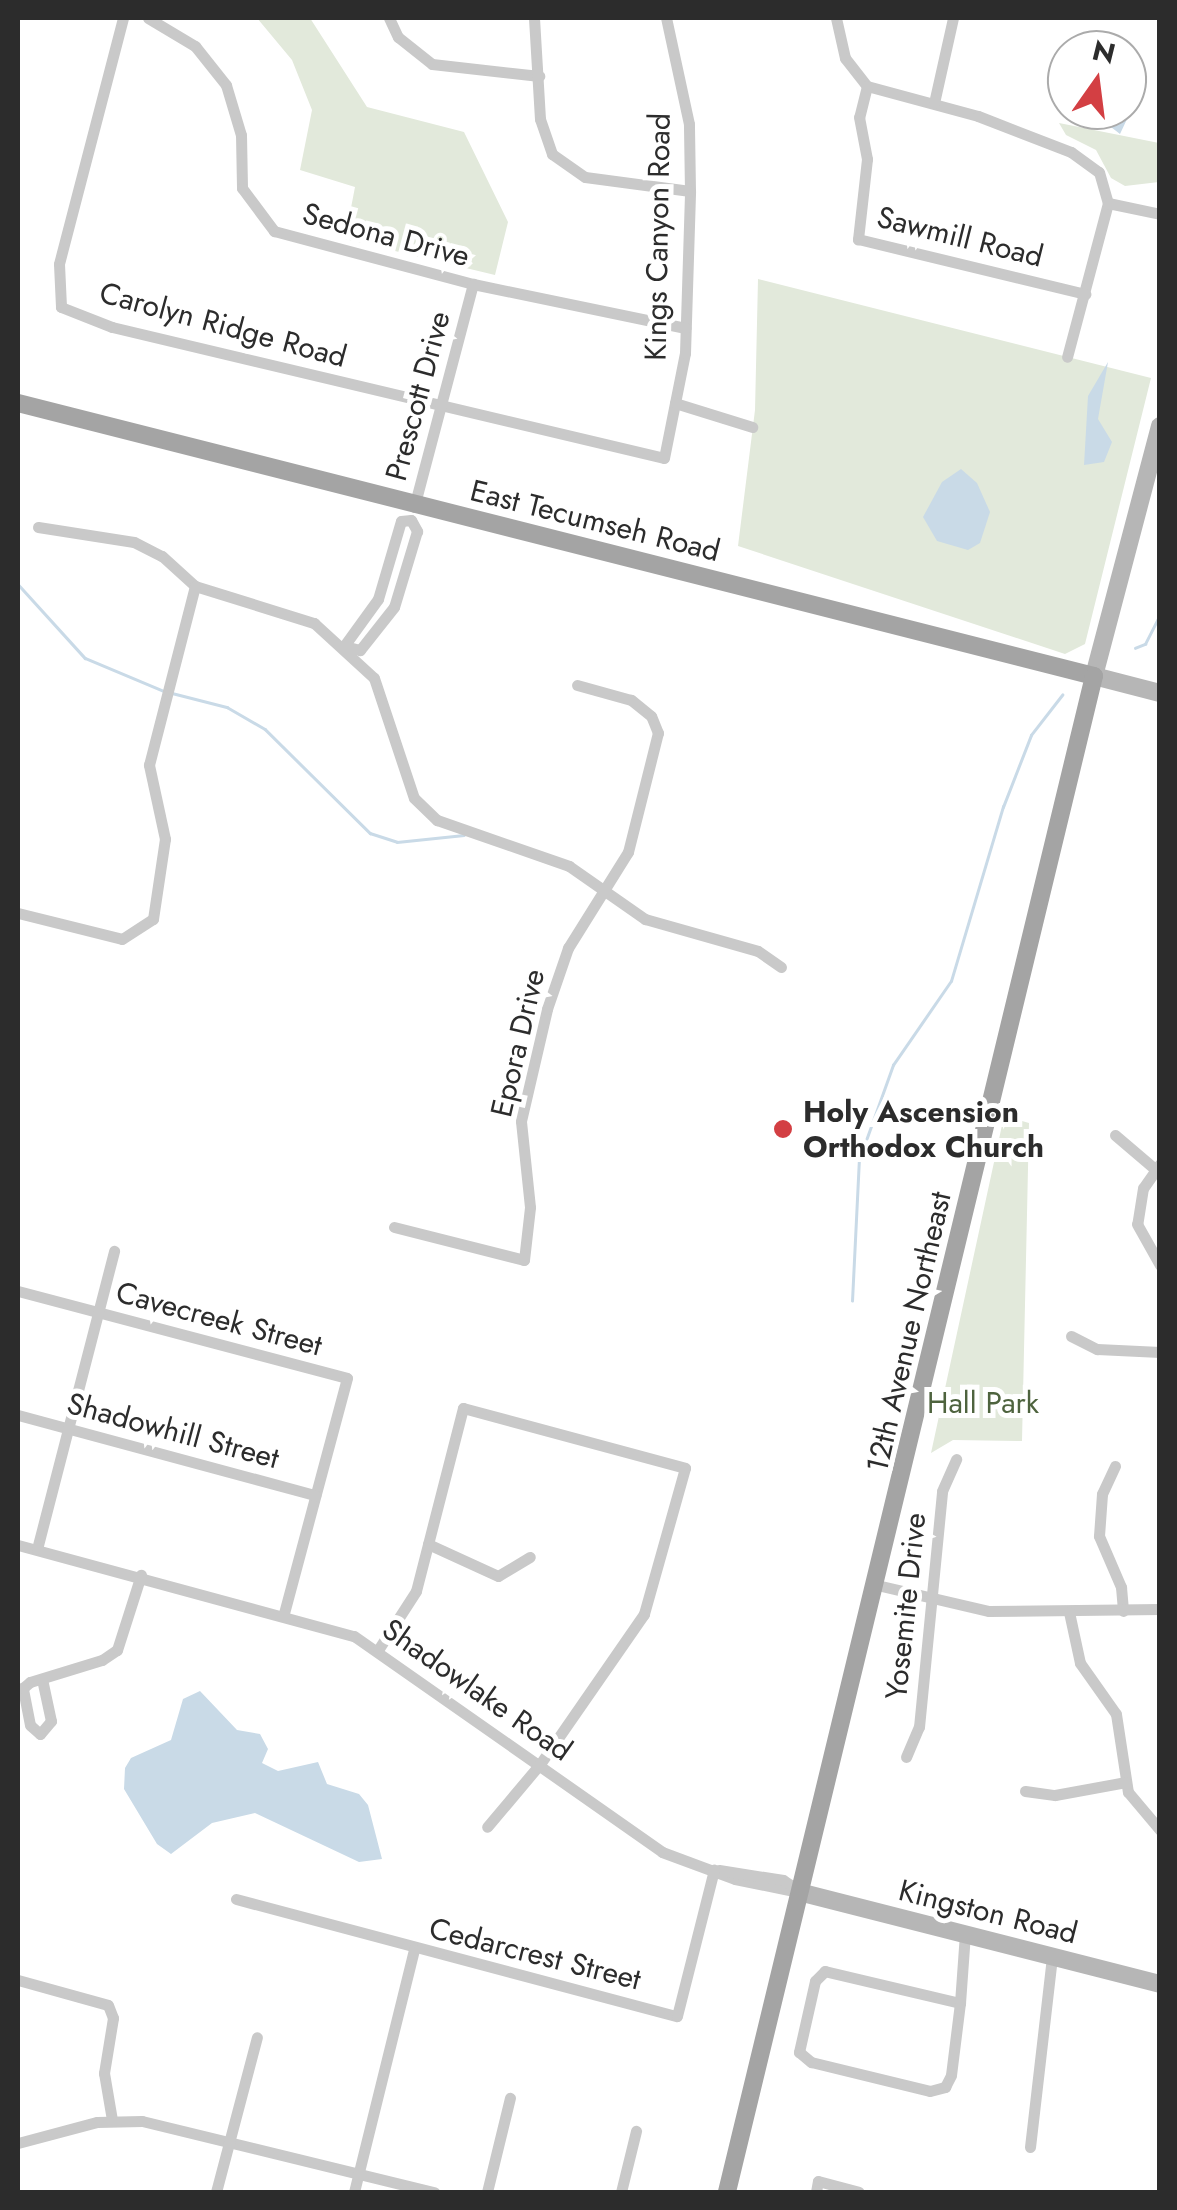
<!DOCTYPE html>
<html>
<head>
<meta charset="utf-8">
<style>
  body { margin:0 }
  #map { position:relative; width:1177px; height:2210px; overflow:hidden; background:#fff; font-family:Jost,sans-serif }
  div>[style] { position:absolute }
  .green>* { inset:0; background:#e2e9db }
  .water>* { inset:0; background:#c9dae7 }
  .stream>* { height:2.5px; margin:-1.25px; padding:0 1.25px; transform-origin:1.25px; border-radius:1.25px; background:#c9dae7 }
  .street>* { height:11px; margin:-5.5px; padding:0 5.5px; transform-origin:5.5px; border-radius:5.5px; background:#c9c9c9 }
  .secondary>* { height:18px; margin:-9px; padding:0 9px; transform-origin:9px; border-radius:9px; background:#b6b6b6 }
  .primary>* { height:18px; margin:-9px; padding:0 9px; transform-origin:9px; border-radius:9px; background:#a4a4a4 }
  .dots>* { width:28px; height:28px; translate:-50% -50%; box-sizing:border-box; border:5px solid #fff; border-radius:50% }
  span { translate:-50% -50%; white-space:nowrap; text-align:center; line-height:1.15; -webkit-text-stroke:10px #fff; paint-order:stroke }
  .street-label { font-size:30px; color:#2c2c2c }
  .poi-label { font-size:30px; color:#2c2c2c; font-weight:700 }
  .left { translate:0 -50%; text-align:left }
  .park-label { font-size:30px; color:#4e633e }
  .frame { position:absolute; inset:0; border:20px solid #2c2c2c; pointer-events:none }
  .north { position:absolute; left:1047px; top:30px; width:100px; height:100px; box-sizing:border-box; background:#fff; border:2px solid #ababab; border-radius:50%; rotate:14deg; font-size:28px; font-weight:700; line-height:40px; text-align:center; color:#2c2c2c }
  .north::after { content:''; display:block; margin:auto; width:35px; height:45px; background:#d33f43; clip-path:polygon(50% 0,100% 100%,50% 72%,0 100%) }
</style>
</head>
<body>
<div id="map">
  <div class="green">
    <div style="clip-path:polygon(257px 18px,310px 18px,367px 107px,464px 132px,508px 222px,495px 275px,345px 239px,355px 187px,300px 170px,312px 110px,292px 60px)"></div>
    <div style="clip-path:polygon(1059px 123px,1159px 143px,1159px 182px,1125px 186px,1111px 178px,1096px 150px,1066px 135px)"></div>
    <div style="clip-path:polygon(758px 279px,1151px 378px,1085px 644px,1065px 654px,738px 546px,755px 410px)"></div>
    <div style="clip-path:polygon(1004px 1116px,1029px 1123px,1022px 1441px,953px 1440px,931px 1453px)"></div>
  </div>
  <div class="water">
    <div style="clip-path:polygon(1127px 60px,1128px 117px,1120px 134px,1089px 110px,1127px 110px)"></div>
    <div style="clip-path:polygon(1108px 362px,1098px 419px,1112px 442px,1104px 462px,1084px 465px,1088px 396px)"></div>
    <div style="clip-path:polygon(961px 469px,977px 483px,990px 512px,980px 543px,968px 550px,937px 541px,923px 517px,942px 482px)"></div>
    <div style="clip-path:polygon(200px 1691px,237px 1730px,260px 1734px,268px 1749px,262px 1763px,278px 1771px,318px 1762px,327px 1784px,359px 1794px,368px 1805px,382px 1859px,359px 1862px,255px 1813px,212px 1823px,171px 1854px,157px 1844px,124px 1789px,125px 1768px,131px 1758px,171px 1740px,183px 1699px)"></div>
  </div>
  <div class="stream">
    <div style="left:18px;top:584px;width:100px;rotate:47.8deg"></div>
    <div style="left:85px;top:658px;width:86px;rotate:22.7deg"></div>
    <div style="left:1135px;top:648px;width:11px;rotate:-22deg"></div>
    <div style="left:1145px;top:644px;width:34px;rotate:-63deg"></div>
    <div style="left:172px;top:693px;width:57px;rotate:14.3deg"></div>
    <div style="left:227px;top:707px;width:44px;rotate:30.1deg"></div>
    <div style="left:265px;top:729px;width:148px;rotate:44.7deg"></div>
    <div style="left:370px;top:833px;width:28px;rotate:18deg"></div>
    <div style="left:397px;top:842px;width:67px;rotate:-6deg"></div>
    <div style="left:852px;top:1301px;width:141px;rotate:-87.2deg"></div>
    <div style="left:859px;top:1160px;width:101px;rotate:-70.3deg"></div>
    <div style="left:893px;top:1065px;width:102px;rotate:-55.4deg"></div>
    <div style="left:951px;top:981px;width:182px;rotate:-73.4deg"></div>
    <div style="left:1003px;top:807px;width:77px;rotate:-68.7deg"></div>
    <div style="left:1031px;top:735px;width:51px;rotate:-52.2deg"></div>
  </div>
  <div class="street">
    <div style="left:123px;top:18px;width:254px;rotate:104.6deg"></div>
    <div style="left:59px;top:264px;width:43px;rotate:87.3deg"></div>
    <div style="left:61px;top:307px;width:55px;rotate:21.4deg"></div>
    <div style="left:112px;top:327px;width:567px;rotate:13.35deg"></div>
    <div style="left:664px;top:458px;width:107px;rotate:-78.7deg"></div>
    <div style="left:685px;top:353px;width:162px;rotate:-88.2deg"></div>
    <div style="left:690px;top:191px;width:67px;rotate:-90.9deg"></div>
    <div style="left:689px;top:124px;width:108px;rotate:-102.2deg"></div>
    <div style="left:148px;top:18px;width:55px;rotate:30.8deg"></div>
    <div style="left:195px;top:46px;width:50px;rotate:51.5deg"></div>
    <div style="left:226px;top:85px;width:52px;rotate:73.3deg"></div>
    <div style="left:241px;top:135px;width:53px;rotate:88.9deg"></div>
    <div style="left:242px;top:188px;width:54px;rotate:53.3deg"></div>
    <div style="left:274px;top:231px;width:206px;rotate:14.9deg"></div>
    <div style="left:473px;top:284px;width:217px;rotate:11.7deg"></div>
    <div style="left:389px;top:18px;width:21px;rotate:65deg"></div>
    <div style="left:398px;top:37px;width:43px;rotate:38.5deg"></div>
    <div style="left:432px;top:64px;width:108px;rotate:6.4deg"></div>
    <div style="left:534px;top:18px;width:101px;rotate:86.6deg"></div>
    <div style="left:540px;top:119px;width:37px;rotate:71deg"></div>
    <div style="left:552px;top:154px;width:40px;rotate:34.9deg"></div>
    <div style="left:585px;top:177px;width:106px;rotate:7.6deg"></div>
    <div style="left:836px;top:18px;width:41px;rotate:77.3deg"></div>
    <div style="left:845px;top:58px;width:36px;rotate:52deg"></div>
    <div style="left:867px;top:86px;width:115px;rotate:15.1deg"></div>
    <div style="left:978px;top:116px;width:100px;rotate:21.2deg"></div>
    <div style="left:1071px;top:152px;width:34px;rotate:36deg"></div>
    <div style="left:1099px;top:172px;width:32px;rotate:74deg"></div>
    <div style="left:1108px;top:203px;width:159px;rotate:104.9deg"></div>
    <div style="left:867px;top:86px;width:32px;rotate:104deg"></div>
    <div style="left:859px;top:117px;width:43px;rotate:79.2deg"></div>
    <div style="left:867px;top:159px;width:81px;rotate:96.4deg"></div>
    <div style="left:858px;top:239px;width:234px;rotate:13.6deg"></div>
    <div style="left:934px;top:103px;width:87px;rotate:-77.4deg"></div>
    <div style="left:1108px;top:203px;width:53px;rotate:11.9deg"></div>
    <div style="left:675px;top:403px;width:81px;rotate:17.3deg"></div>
    <div style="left:414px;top:507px;width:231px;rotate:-75.2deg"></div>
    <div style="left:411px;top:520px;width:13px;rotate:61deg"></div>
    <div style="left:417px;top:531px;width:79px;rotate:106.8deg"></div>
    <div style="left:394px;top:607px;width:55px;rotate:128.3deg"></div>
    <div style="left:360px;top:650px;width:16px;rotate:-166deg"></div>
    <div style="left:344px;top:646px;width:58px;rotate:-54.1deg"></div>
    <div style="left:378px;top:599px;width:81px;rotate:-73.6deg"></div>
    <div style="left:401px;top:521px;width:10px;rotate:-6deg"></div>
    <div style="left:38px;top:527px;width:97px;rotate:8.9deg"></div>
    <div style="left:134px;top:542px;width:31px;rotate:27deg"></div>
    <div style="left:162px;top:556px;width:45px;rotate:42.3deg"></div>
    <div style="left:195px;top:586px;width:125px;rotate:17.3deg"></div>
    <div style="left:314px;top:623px;width:81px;rotate:42.5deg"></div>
    <div style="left:374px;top:678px;width:126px;rotate:71.6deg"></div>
    <div style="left:414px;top:798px;width:32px;rotate:44deg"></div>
    <div style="left:437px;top:820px;width:140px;rotate:19.2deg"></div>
    <div style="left:569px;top:866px;width:93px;rotate:34.9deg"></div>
    <div style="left:645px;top:919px;width:117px;rotate:15.8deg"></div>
    <div style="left:758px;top:951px;width:28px;rotate:35deg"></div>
    <div style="left:18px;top:913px;width:107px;rotate:14deg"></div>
    <div style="left:122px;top:939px;width:37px;rotate:-33deg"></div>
    <div style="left:153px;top:919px;width:81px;rotate:-81.5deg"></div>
    <div style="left:165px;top:839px;width:76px;rotate:-102.2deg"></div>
    <div style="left:149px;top:765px;width:185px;rotate:-75.6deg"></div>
    <div style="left:1115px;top:1135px;width:52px;rotate:40.4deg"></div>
    <div style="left:1160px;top:1164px;width:29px;rotate:125deg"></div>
    <div style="left:1143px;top:1188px;width:36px;rotate:99deg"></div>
    <div style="left:1137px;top:1224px;width:47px;rotate:60.7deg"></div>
    <div style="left:394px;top:1227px;width:134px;rotate:14.2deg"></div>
    <div style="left:524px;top:1260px;width:53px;rotate:-83.5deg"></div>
    <div style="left:530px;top:1207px;width:86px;rotate:-96deg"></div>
    <div style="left:521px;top:1121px;width:115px;rotate:-76.9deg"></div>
    <div style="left:547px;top:1009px;width:65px;rotate:-71deg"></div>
    <div style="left:568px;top:948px;width:113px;rotate:-58deg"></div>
    <div style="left:628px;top:852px;width:123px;rotate:-75.9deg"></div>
    <div style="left:658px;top:733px;width:18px;rotate:-112deg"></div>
    <div style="left:651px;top:716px;width:26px;rotate:-141deg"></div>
    <div style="left:631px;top:700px;width:56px;rotate:-164.5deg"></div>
    <div style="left:18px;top:1291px;width:340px;rotate:14.8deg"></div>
    <div style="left:347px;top:1378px;width:243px;rotate:105deg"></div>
    <div style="left:1071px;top:1336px;width:29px;rotate:27deg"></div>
    <div style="left:1097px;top:1349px;width:63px;rotate:2.7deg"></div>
    <div style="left:18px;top:1415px;width:308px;rotate:15.1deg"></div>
    <div style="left:1115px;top:1466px;width:31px;rotate:115deg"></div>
    <div style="left:1102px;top:1494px;width:42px;rotate:94.1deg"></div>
    <div style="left:1099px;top:1536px;width:56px;rotate:66.7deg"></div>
    <div style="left:1121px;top:1587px;width:24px;rotate:85deg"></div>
    <div style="left:428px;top:1544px;width:77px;rotate:24.6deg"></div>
    <div style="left:498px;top:1576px;width:37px;rotate:-31deg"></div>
    <div style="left:18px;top:1545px;width:348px;rotate:15.2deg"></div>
    <div style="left:354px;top:1636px;width:376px;rotate:35deg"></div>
    <div style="left:662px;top:1852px;width:78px;rotate:20.3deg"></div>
    <div style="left:735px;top:1879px;width:69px;rotate:11.6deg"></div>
    <div style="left:37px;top:1549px;width:308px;rotate:-75.5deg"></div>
    <div style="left:877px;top:1585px;width:115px;rotate:13.1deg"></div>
    <div style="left:989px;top:1611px;width:171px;rotate:-0.7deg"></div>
    <div style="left:1069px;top:1612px;width:52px;rotate:77.8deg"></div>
    <div style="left:1080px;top:1663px;width:62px;rotate:54.8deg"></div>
    <div style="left:1116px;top:1714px;width:79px;rotate:81.3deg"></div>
    <div style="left:1128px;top:1792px;width:50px;rotate:49.9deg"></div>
    <div style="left:378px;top:1650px;width:70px;rotate:-57.2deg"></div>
    <div style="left:416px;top:1591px;width:189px;rotate:-75.6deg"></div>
    <div style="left:463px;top:1408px;width:230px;rotate:15.1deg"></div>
    <div style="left:685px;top:1468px;width:152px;rotate:105.7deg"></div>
    <div style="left:644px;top:1614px;width:183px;rotate:124.7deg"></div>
    <div style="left:540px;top:1764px;width:82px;rotate:130.1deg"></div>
    <div style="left:42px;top:1679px;width:43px;rotate:77.9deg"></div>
    <div style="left:51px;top:1721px;width:17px;rotate:130deg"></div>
    <div style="left:40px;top:1734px;width:13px;rotate:-138deg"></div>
    <div style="left:30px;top:1725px;width:38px;rotate:-101deg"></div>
    <div style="left:23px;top:1688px;width:9px;rotate:-41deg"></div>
    <div style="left:30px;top:1682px;width:75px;rotate:-17deg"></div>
    <div style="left:102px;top:1660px;width:18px;rotate:-34deg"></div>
    <div style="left:117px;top:1650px;width:79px;rotate:-72.3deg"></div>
    <div style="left:906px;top:1757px;width:33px;rotate:-67deg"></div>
    <div style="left:919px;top:1727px;width:237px;rotate:-84.4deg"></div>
    <div style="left:942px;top:1491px;width:35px;rotate:-66deg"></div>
    <div style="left:1025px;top:1791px;width:30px;rotate:8deg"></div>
    <div style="left:1055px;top:1795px;width:72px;rotate:-10.4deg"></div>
    <div style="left:719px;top:1870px;width:65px;rotate:8.9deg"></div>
    <div style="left:783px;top:1880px;width:20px;rotate:33deg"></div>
    <div style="left:236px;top:1899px;width:456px;rotate:14.9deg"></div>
    <div style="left:677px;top:2016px;width:151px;rotate:-75.8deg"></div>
    <div style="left:18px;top:1980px;width:93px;rotate:15.5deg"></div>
    <div style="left:108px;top:2005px;width:14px;rotate:69deg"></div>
    <div style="left:113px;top:2018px;width:56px;rotate:99.3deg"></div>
    <div style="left:104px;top:2073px;width:48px;rotate:80.3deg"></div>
    <div style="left:960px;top:2003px;width:139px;rotate:-166.7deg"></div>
    <div style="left:825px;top:1971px;width:14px;rotate:135deg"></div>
    <div style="left:815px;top:1981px;width:73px;rotate:102.7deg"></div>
    <div style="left:799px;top:2052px;width:16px;rotate:40deg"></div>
    <div style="left:811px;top:2062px;width:122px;rotate:13.7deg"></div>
    <div style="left:930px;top:2091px;width:16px;rotate:-15deg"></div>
    <div style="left:945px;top:2087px;width:13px;rotate:-63deg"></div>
    <div style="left:951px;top:2075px;width:73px;rotate:-82.9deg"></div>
    <div style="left:960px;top:2003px;width:69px;rotate:-85.9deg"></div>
    <div style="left:18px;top:2143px;width:82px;rotate:-14.9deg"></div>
    <div style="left:97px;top:2122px;width:45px;rotate:-1.3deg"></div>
    <div style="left:142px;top:2121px;width:301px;rotate:13.7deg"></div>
    <div style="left:1030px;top:2147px;width:192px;rotate:-83.4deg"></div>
    <div style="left:216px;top:2192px;width:160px;rotate:-75.2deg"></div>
    <div style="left:354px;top:2192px;width:250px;rotate:-76.1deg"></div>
    <div style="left:487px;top:2192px;width:97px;rotate:-76.3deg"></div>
    <div style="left:621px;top:2192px;width:63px;rotate:-76.2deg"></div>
    <div style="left:816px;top:2192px;width:11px;rotate:-80deg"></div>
    <div style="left:818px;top:2181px;width:42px;rotate:15deg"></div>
  </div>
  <div class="secondary">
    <div style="left:1160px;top:426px;width:259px;rotate:104.8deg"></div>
    <div style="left:1094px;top:676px;width:68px;rotate:14.4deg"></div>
    <div style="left:803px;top:1893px;width:368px;rotate:14.3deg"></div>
  </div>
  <div class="primary">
    <div style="left:18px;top:403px;width:1110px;rotate:14.24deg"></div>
    <div style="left:1094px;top:676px;width:1560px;rotate:103.61deg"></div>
  </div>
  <div class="dots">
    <div style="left:783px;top:1129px;background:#d33f43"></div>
  </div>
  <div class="street-label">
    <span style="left:386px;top:235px;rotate:15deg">Sedona Drive</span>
    <span style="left:658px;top:237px;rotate:-89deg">Kings Canyon Road</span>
    <span style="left:960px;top:237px;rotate:14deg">Sawmill Road</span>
    <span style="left:223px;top:325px;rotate:15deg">Carolyn Ridge Road</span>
    <span style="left:418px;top:396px;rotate:-75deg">Prescott Drive</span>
    <span style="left:595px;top:521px;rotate:14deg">East Tecumseh Road</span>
    <span style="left:518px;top:1043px;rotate:-77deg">Epora Drive</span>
    <span style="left:219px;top:1319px;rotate:15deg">Cavecreek Street</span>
    <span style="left:909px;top:1332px;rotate:-77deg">12th Avenue Northeast</span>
    <span style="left:173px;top:1431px;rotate:15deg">Shadowhill Street</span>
    <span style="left:906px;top:1606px;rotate:-84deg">Yosemite Drive</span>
    <span style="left:477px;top:1690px;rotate:35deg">Shadowlake Road</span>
    <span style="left:988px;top:1912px;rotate:14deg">Kingston Road</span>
    <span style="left:535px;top:1954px;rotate:14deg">Cedarcrest Street</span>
  </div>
  <div class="poi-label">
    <span class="left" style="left:803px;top:1129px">Holy Ascension<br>Orthodox Church</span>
  </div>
  <div class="park-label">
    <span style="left:983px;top:1403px">Hall Park</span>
  </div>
  <div class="frame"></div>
  <div class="north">N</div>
</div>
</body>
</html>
